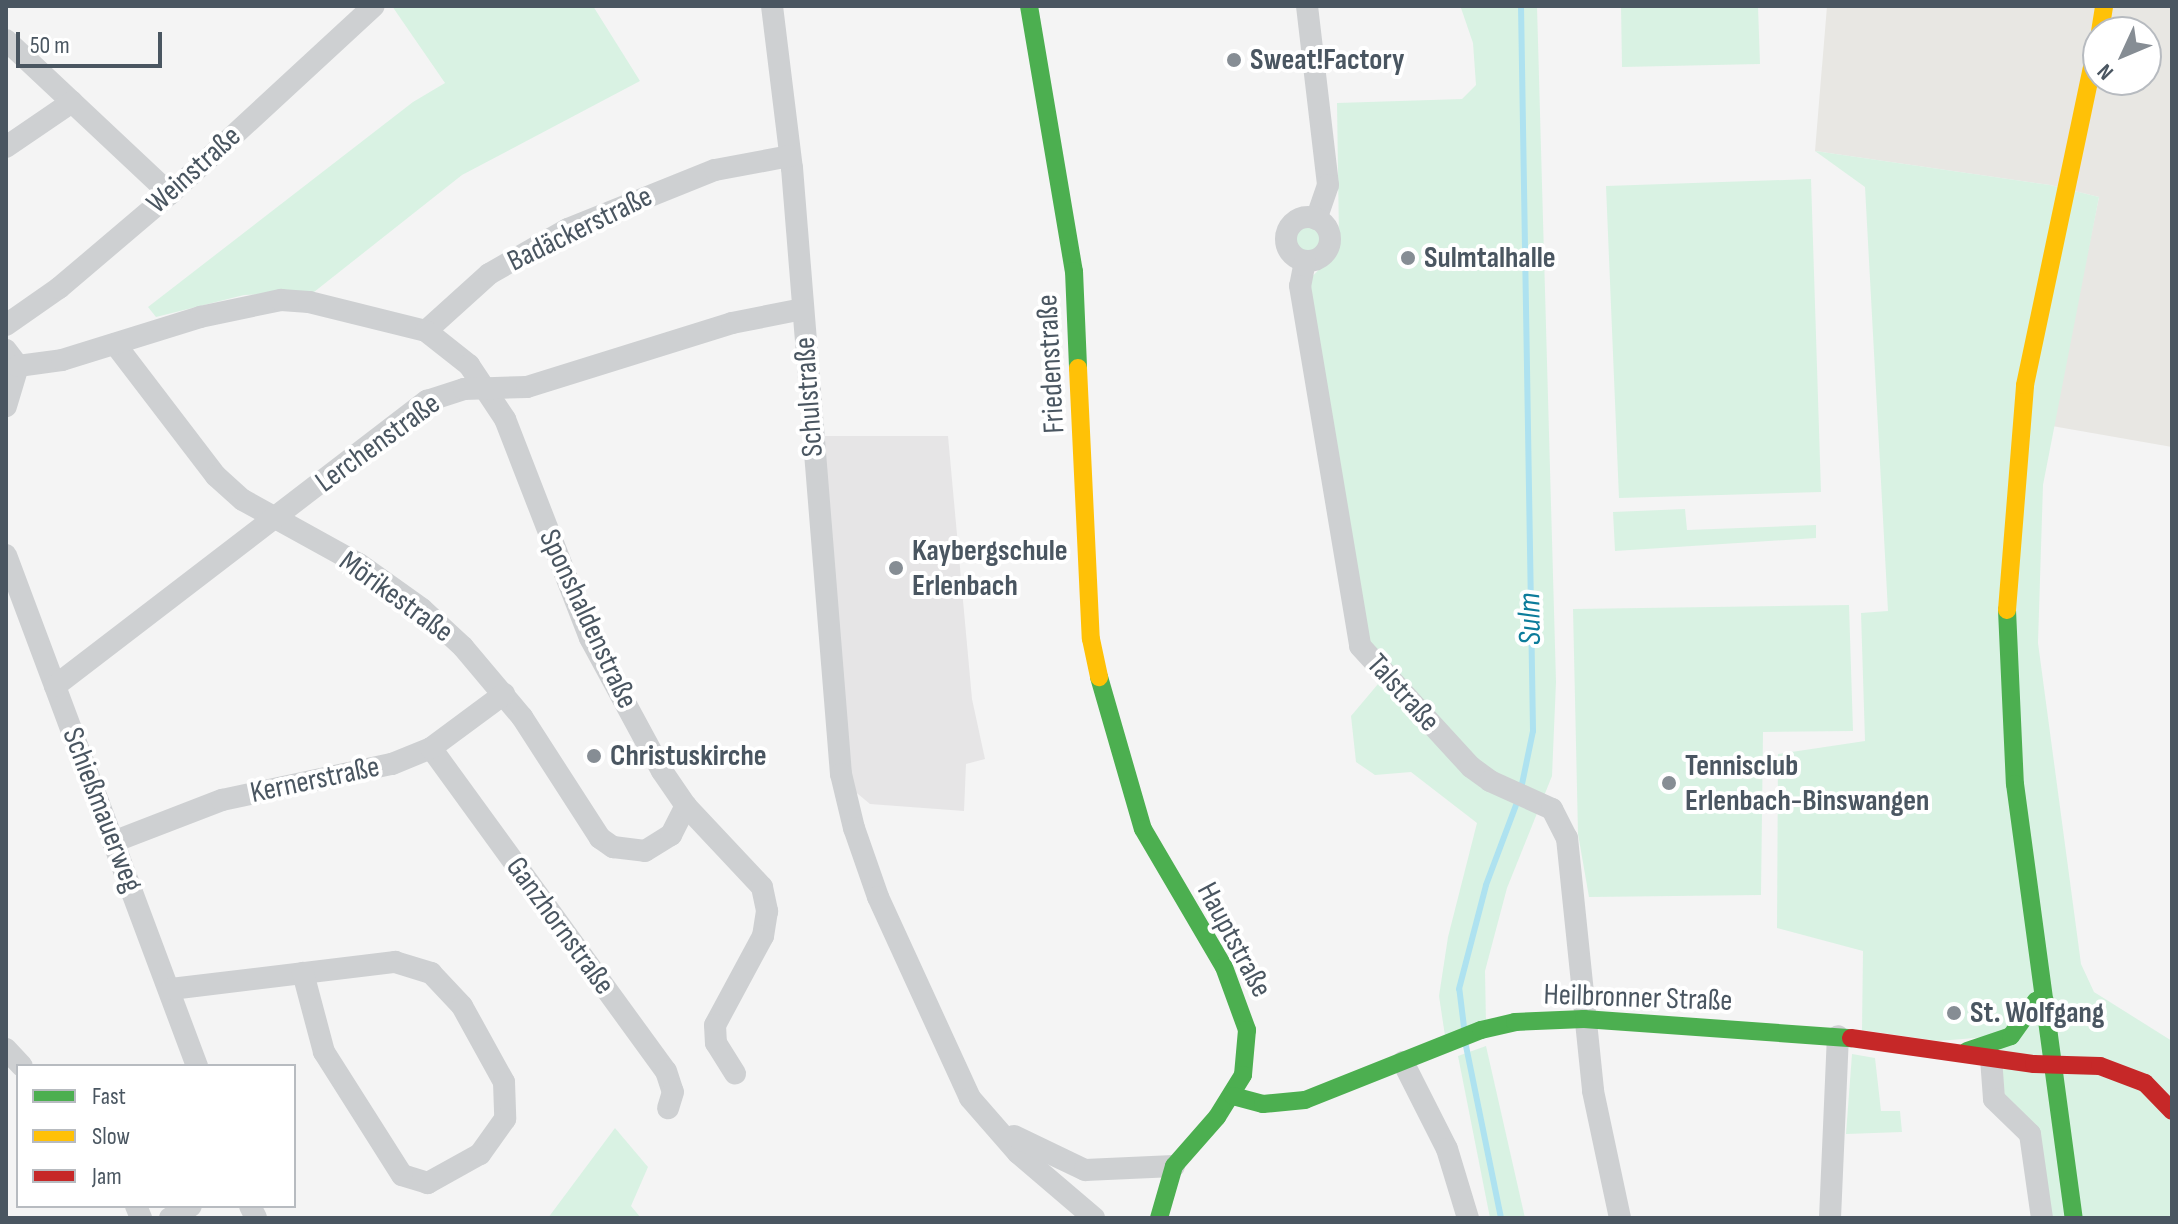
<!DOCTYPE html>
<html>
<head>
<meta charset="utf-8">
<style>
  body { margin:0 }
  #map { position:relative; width:2178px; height:1224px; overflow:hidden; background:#f4f4f4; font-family:"Sofia Sans Condensed",sans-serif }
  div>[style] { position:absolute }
  .commercial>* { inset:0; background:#e8e7e3 }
  .education>* { inset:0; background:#e6e5e6 }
  .green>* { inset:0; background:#d9f2e3 }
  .round { border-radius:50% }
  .stream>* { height:6px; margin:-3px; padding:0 3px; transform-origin:3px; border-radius:3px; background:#aee2f0 }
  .street>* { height:22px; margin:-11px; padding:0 11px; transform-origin:11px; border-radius:11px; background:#ced0d2 }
  .street>.ring { margin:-11px; padding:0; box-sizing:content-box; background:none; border:22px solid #ced0d2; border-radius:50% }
  .fast>* { height:18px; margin:-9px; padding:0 9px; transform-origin:9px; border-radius:9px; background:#4caf50 }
  .slow>* { height:18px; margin:-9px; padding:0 9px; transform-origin:9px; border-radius:9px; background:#ffc107 }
  .jam>* { height:18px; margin:-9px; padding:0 9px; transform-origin:9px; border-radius:9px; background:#c62828 }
  .dots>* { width:22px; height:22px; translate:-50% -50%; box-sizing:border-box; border:4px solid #fff; border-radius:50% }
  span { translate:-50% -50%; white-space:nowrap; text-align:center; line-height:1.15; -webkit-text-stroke:8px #fff; paint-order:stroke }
  .poi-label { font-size:30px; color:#4a5661; font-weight:700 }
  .left { translate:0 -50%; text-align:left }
  .street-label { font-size:30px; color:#4a5661 }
  .water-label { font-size:32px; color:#0c7c9b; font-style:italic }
  .frame { position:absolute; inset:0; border:8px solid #4a5661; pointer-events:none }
  .legend { position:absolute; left:16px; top:1064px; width:280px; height:144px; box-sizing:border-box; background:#fff; border:2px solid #b7bbc0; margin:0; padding:10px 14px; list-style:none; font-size:24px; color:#4a5661 }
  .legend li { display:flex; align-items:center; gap:16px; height:40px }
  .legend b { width:40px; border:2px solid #b7bbc0 }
  .north { position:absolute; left:2082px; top:16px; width:80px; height:80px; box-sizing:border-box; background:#fff; border:2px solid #b7bbc0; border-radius:50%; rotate:226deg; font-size:22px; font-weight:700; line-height:32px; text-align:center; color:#4a5661 }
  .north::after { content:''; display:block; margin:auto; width:28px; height:36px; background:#868d94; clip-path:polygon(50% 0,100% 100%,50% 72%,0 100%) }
  .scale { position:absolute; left:16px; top:32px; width:146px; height:36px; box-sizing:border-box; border:4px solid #4a5661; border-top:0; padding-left:10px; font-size:24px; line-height:28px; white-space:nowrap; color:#4a5661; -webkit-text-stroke:6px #fff; paint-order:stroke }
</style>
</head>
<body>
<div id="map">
  <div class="commercial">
    <div style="clip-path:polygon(evenodd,1827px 6px,2172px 6px,2172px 447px,2052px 426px,2099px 197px,2050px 185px,1815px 151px,1827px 6px,2098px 32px,2146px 32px,2146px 80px,2098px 80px,2098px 32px)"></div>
  </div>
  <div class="education">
    <div style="clip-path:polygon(822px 436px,948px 436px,972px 699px,985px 759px,966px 764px,964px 811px,870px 804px,852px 789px)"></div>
  </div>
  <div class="green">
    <div style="clip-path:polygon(392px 6px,593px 6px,640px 81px,462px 175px,314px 292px,244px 295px,156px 317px,148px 307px,413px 102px,445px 83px)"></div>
    <div style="clip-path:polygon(1537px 6px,1556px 682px,1552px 776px,1507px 888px,1485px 971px,1486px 1023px,1445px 1036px,1439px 996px,1448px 937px,1477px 823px,1411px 772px,1375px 775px,1356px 762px,1351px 716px,1389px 671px,1367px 646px,1303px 286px,1333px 255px,1339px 239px,1337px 103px,1462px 99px,1476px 85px,1473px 43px,1461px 8px)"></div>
    <div style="clip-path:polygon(1621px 6px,1758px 6px,1760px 64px,1622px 67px)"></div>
    <div style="clip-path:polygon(1815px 151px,2050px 185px,2099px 197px,2043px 485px,2038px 643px,2081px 964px,2094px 992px,2172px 1041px,2172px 1218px,2050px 1218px,2005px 1101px,1999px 1036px,1938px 1041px,1862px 1030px,1863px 951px,1777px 928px,1778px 754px,1865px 741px,1861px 613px,1888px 611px,1865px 187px)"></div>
    <div style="clip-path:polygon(1811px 179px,1821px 492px,1619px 498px,1606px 186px)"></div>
    <div class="round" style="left:1289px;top:220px;width:38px;height:38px"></div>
    <div style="clip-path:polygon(1685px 509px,1687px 530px,1816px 525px,1816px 538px,1615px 551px,1613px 512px)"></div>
    <div style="clip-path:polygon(1849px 605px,1853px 731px,1763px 732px,1761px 895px,1589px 897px,1578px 834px,1573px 609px)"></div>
    <div style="clip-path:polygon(1486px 1046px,1525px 1218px,1490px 1218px,1458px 1056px)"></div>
    <div style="clip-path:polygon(1852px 1054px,1875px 1058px,1881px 1111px,1900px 1111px,1902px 1132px,1846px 1134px)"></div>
    <div style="clip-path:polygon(615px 1128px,648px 1167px,631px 1206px,641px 1218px,548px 1218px)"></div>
  </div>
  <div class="stream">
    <div style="left:1521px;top:6px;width:725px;rotate:89.05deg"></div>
    <div style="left:1533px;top:731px;width:59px;rotate:101.7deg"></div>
    <div style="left:1464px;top:1027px;width:38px;rotate:-97deg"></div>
    <div style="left:1459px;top:989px;width:107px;rotate:-75.4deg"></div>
    <div style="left:1486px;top:885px;width:91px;rotate:-69.4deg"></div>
    <div style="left:1466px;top:1046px;width:176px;rotate:78.5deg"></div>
  </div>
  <div class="street">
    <div style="left:772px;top:6px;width:163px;rotate:83deg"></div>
    <div style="left:792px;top:168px;width:608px;rotate:85.38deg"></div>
    <div style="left:841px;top:774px;width:56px;rotate:76.5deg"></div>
    <div style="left:854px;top:828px;width:73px;rotate:70.8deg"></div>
    <div style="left:878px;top:897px;width:221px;rotate:65.4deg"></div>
    <div style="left:970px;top:1098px;width:73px;rotate:48.9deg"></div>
    <div style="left:1018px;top:1153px;width:100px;rotate:40.5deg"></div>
    <div style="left:1307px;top:6px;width:180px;rotate:83.3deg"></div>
    <div style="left:1328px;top:185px;width:36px;rotate:109deg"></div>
    <div style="left:6px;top:40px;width:225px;rotate:43.2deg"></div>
    <div style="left:6px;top:147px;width:80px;rotate:-34.3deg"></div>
    <div class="ring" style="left:1286px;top:217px;width:22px;height:22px"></div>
    <div style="left:1305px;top:261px;width:25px;rotate:101deg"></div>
    <div style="left:1300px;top:286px;width:365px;rotate:80.5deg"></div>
    <div style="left:1360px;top:646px;width:164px;rotate:47.5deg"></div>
    <div style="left:1471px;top:767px;width:24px;rotate:36deg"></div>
    <div style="left:1490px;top:781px;width:68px;rotate:24.3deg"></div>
    <div style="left:1552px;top:809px;width:33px;rotate:63deg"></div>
    <div style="left:1567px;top:838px;width:254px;rotate:84.1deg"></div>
    <div style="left:1593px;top:1091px;width:130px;rotate:78deg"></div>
    <div style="left:6px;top:325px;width:65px;rotate:-34.9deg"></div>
    <div style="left:59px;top:288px;width:145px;rotate:-40.3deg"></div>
    <div style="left:170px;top:194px;width:277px;rotate:-42.7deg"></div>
    <div style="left:426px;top:331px;width:85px;rotate:-42.1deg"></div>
    <div style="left:489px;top:274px;width:91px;rotate:-29.7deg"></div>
    <div style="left:568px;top:229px;width:158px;rotate:-21.9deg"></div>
    <div style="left:715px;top:170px;width:76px;rotate:-10.6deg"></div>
    <div style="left:115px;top:344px;width:166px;rotate:52.6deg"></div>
    <div style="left:216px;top:476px;width:36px;rotate:42deg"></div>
    <div style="left:243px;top:500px;width:132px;rotate:28.9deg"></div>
    <div style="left:359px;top:564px;width:77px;rotate:35.5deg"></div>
    <div style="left:422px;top:609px;width:56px;rotate:42.8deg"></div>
    <div style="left:463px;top:647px;width:92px;rotate:49.9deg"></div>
    <div style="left:522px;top:717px;width:144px;rotate:57.2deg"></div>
    <div style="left:600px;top:838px;width:16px;rotate:35deg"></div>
    <div style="left:613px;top:847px;width:32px;rotate:7deg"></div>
    <div style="left:645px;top:851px;width:31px;rotate:-32deg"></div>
    <div style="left:671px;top:835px;width:33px;rotate:-63deg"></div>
    <div style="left:6px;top:350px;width:20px;rotate:53deg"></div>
    <div style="left:18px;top:366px;width:42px;rotate:106.7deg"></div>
    <div style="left:18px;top:366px;width:44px;rotate:-7.8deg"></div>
    <div style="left:62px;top:360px;width:145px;rotate:-17.3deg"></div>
    <div style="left:200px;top:317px;width:83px;rotate:-11.9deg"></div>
    <div style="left:281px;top:300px;width:28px;rotate:4deg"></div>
    <div style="left:309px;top:302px;width:121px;rotate:13.9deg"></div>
    <div style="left:426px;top:331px;width:55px;rotate:38.3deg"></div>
    <div style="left:469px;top:365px;width:65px;rotate:56.3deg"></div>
    <div style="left:505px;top:419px;width:235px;rotate:68.8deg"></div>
    <div style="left:590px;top:638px;width:151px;rotate:61.6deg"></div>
    <div style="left:662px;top:771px;width:42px;rotate:55.6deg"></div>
    <div style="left:686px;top:806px;width:111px;rotate:46.8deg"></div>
    <div style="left:762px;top:887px;width:25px;rotate:78deg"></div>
    <div style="left:767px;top:911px;width:25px;rotate:99deg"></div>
    <div style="left:763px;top:936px;width:101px;rotate:118.3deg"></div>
    <div style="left:715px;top:1025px;width:18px;rotate:87deg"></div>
    <div style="left:716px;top:1043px;width:36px;rotate:58deg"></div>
    <div style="left:6px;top:555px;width:546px;rotate:69.51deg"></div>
    <div style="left:55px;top:686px;width:469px;rotate:-37.5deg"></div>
    <div style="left:427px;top:401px;width:39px;rotate:-18deg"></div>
    <div style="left:464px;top:389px;width:63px;rotate:-1.8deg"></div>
    <div style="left:527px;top:387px;width:215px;rotate:-17.3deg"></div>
    <div style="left:732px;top:323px;width:72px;rotate:-11.2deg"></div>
    <div style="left:431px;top:748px;width:399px;rotate:54deg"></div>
    <div style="left:666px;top:1071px;width:22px;rotate:72deg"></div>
    <div style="left:673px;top:1092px;width:17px;rotate:107deg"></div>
    <div style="left:113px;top:842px;width:117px;rotate:-21.1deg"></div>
    <div style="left:222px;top:800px;width:174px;rotate:-12deg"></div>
    <div style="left:392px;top:764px;width:42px;rotate:-22.3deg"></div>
    <div style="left:431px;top:748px;width:91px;rotate:-36.5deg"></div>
    <div style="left:171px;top:989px;width:226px;rotate:-6.9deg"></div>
    <div style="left:395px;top:962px;width:38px;rotate:17deg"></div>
    <div style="left:431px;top:973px;width:45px;rotate:46.8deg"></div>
    <div style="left:462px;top:1006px;width:87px;rotate:61.1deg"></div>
    <div style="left:504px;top:1082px;width:37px;rotate:88deg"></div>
    <div style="left:505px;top:1119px;width:43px;rotate:125.5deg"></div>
    <div style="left:480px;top:1154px;width:60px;rotate:150.9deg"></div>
    <div style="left:428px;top:1183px;width:27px;rotate:-163deg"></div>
    <div style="left:402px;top:1175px;width:146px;rotate:-122.4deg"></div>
    <div style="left:324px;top:1052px;width:82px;rotate:-104.9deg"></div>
    <div style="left:6px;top:1049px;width:23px;rotate:47deg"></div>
    <div style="left:1991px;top:1058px;width:41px;rotate:85.8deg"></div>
    <div style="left:1994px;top:1099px;width:50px;rotate:44.2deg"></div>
    <div style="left:2030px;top:1134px;width:85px;rotate:81.9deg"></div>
    <div style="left:1403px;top:1062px;width:97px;rotate:63.2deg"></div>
    <div style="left:1447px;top:1149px;width:72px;rotate:73.1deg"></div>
    <div style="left:1014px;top:1136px;width:79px;rotate:25.6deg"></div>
    <div style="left:1085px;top:1170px;width:89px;rotate:-2.6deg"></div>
    <div style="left:136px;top:1206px;width:13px;rotate:67deg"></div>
    <div style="left:250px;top:1206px;width:13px;rotate:63deg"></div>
    <div style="left:170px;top:1218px;width:24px;rotate:-30deg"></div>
    <div style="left:1830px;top:1218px;width:182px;rotate:-87.5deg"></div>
  </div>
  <div class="fast">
    <div style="left:1029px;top:6px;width:269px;rotate:80.4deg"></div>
    <div style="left:1074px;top:271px;width:97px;rotate:87.6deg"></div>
    <div style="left:2007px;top:610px;width:174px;rotate:87.4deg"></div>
    <div style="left:2015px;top:784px;width:438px;rotate:82.3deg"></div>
    <div style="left:1099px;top:677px;width:158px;rotate:73.9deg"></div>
    <div style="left:1143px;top:829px;width:160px;rotate:59.6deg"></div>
    <div style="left:1224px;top:967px;width:67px;rotate:69.9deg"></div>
    <div style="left:1247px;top:1030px;width:45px;rotate:95.1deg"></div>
    <div style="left:1243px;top:1075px;width:49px;rotate:121.8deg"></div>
    <div style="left:1217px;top:1117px;width:65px;rotate:131.3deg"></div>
    <div style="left:1174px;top:1166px;width:54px;rotate:106.1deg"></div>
    <div style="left:1967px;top:1051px;width:46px;rotate:-18.8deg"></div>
    <div style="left:2011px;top:1036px;width:43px;rotate:-54.5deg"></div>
    <div style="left:2036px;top:1001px;width:9px"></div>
    <div style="left:1233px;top:1096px;width:31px;rotate:15deg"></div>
    <div style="left:1263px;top:1104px;width:42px;rotate:-5.4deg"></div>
    <div style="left:1305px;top:1100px;width:189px;rotate:-21.7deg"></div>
    <div style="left:1481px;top:1030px;width:35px;rotate:-13deg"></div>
    <div style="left:1515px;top:1022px;width:69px;rotate:-2.5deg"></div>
    <div style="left:1584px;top:1019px;width:268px;rotate:4.1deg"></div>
  </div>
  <div class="slow">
    <div style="left:2100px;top:32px;width:26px;rotate:-81deg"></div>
    <div style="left:1078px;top:368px;width:271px;rotate:87.3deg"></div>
    <div style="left:1091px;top:639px;width:39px;rotate:78deg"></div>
    <div style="left:2007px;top:610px;width:226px;rotate:-85.4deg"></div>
    <div style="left:2025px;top:385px;width:353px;rotate:-78.1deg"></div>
  </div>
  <div class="jam">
    <div style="left:1851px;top:1038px;width:185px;rotate:8.1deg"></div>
    <div style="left:2034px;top:1064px;width:66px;rotate:1.7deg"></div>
    <div style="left:2100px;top:1066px;width:48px;rotate:20.7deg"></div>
    <div style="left:2145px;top:1083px;width:39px;rotate:46deg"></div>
  </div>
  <div class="dots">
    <div style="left:1234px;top:60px;background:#868d94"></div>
    <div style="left:1408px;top:258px;background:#868d94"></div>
    <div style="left:896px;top:568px;background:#868d94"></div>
    <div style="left:594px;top:756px;background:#868d94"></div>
    <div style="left:1669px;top:783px;background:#868d94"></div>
    <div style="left:1954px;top:1013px;background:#868d94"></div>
  </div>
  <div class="poi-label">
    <span class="left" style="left:1250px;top:60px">Sweat!Factory</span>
    <span class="left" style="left:1424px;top:258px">Sulmtalhalle</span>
    <span class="left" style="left:912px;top:568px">Kaybergschule<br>Erlenbach</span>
    <span class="left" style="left:610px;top:756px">Christuskirche</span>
    <span class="left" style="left:1685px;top:783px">Tennisclub<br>Erlenbach-Binswangen</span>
    <span class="left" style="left:1970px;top:1013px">St. Wolfgang</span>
  </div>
  <div class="street-label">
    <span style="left:194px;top:170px;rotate:-42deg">Weinstraße</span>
    <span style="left:580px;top:229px;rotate:-26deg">Badäckerstraße</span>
    <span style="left:1051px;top:364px;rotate:-93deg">Friedenstraße</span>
    <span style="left:809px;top:397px;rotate:-94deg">Schulstraße</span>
    <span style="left:378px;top:443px;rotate:-36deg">Lerchenstraße</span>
    <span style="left:396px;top:597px;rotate:36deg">Mörikestraße</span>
    <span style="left:588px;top:619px;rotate:65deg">Sponshaldenstraße</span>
    <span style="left:1403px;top:693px;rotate:48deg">Talstraße</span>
    <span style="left:315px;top:780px;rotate:-12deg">Kernerstraße</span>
    <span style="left:102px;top:810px;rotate:69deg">Schießmauerweg</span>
    <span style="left:560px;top:926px;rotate:54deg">Ganzhornstraße</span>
    <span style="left:1234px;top:940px;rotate:62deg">Hauptstraße</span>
    <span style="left:1638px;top:998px;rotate:2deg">Heilbronner Straße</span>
  </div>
  <div class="water-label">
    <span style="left:1531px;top:619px;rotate:-91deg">Sulm</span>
  </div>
  <div class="frame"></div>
  <ul class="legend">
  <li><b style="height:10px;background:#4caf50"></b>Fast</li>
  <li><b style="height:10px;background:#ffc107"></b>Slow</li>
  <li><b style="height:10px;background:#c62828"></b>Jam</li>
  </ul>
  <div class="north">N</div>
  <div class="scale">50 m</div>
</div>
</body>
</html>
